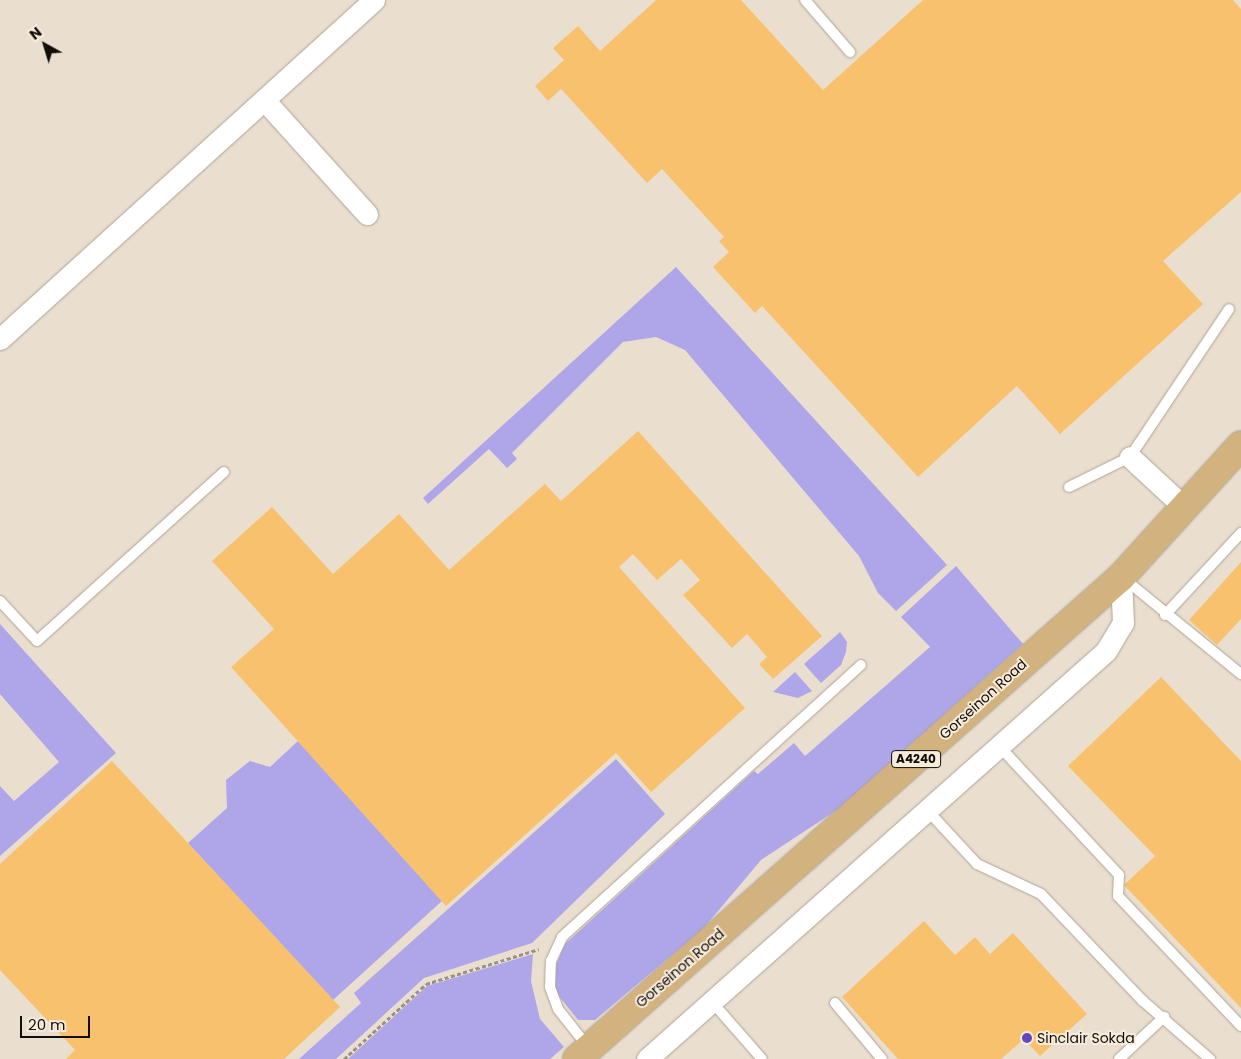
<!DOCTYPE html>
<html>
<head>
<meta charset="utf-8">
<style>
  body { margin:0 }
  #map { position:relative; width:1241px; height:1059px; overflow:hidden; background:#eadfcf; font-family:Poppins,sans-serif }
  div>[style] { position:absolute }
  .green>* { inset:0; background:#aea6e9 }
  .building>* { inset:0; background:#f8c16e }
  .path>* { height:3px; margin-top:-1.5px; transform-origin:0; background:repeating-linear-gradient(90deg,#9a9286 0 4px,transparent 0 6.5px) }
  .roads { filter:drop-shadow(0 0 1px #ada394) drop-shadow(0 0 1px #ada394) }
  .lane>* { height:10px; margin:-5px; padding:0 5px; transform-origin:5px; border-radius:5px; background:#fff }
  .street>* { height:21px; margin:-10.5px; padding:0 10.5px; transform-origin:10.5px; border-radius:10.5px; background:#fff }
  .primary>* { height:28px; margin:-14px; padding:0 14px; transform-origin:14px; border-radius:14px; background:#d2b37f }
  .dots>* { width:14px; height:14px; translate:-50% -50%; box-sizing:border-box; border:2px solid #f7ecdc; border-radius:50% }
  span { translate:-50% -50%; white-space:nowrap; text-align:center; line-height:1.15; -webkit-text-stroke:4px #f7ecdc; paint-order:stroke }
  .shield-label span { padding:1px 4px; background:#f7ecdc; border:1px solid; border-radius:4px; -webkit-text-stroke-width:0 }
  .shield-label { font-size:12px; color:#110d08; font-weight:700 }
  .street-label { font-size:14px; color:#110d08 }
  .poi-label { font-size:14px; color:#110d08 }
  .left { translate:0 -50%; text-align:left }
  .north { position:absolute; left:20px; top:20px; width:50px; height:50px; -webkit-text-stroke:4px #f7ecdc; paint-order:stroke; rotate:321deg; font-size:14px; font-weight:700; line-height:20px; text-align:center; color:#110d08 }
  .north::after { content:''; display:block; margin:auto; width:18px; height:22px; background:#110d08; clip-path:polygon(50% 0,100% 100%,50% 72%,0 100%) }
  .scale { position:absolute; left:20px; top:1016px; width:70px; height:22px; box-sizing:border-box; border:2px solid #110d08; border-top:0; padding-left:6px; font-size:15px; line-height:18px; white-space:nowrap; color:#110d08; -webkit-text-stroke:4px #f7ecdc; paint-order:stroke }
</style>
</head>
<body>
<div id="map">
  <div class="green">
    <div style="clip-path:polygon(676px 267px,947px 565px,896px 611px,878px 593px,859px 556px,685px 350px,656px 337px,623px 342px,512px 453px,517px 459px,507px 468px,489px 449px,428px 504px,423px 498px)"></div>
    <div style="clip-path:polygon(956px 566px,1023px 644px,840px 808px,761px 860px,703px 929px,595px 1020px,578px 1020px,555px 991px,556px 965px,565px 944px,754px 771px,758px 774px,794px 743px,805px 756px,930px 647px,901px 617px)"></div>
    <div style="clip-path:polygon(0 624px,116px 753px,0 856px,0 786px,14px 801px,59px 762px,0 694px)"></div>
    <div style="clip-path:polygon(840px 632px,847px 642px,846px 652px,841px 665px,821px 683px,804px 664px)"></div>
    <div style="clip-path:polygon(795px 672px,812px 691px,798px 698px,773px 692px)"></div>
    <div style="clip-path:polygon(298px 741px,442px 901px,333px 1000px,188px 843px,227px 808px,226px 780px,250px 761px,270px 767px)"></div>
    <div style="clip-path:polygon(616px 759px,665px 814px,532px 943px,424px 978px,336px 1059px,299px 1059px,361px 1003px,354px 993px)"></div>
    <div style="clip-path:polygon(533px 954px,531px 981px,540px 1019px,564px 1047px,550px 1059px,348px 1059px,427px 986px)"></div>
  </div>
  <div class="building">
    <div style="clip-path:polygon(656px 0,741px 0,823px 90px,923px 0,1233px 0,1241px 9px,1241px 192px,1163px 261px,1203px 304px,1060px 434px,1017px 386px,918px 477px,762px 306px,755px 313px,713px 267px,729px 252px,719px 241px,724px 237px,662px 169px,647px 183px,561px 89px,548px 101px,535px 86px,564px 60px,553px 48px,578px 26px,600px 51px)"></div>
    <div style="clip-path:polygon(638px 431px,822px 636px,773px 679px,759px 664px,767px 657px,747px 634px,732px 648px,683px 595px,700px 580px,681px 559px,657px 580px,633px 554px,619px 567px,745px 708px,651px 792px,616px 753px,446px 906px,231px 667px,274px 629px,212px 561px,272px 507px,333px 574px,399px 514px,449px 570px,545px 484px,561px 501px)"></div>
    <div style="clip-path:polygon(1241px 562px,1241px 619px,1217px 645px,1189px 620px)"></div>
    <div style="clip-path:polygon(1161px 677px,1241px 761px,1241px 1008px,1124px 885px,1155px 856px,1068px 766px)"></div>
    <div style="clip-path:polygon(112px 761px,340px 1007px,284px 1059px,66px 1059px,75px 1050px,0 970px,0 864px)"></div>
    <div style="clip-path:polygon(924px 921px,955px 955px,975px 937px,990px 954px,1013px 933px,1087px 1014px,1040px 1056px,1024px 1039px,1001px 1059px,898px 1059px,842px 997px)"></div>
  </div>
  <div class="path">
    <div style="left:344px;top:1059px;width:111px;rotate:-42.4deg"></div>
    <div style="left:426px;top:984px;width:118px;rotate:-17.2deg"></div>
  </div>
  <div class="roads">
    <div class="lane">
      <div style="left:805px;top:0;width:69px;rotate:49.1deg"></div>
      <div style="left:1069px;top:487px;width:68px;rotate:-26.2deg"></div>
      <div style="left:1130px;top:457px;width:178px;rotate:-56.2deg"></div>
      <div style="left:1122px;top:577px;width:154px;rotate:39.2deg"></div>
      <div style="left:0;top:601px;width:54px;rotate:47.2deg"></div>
      <div style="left:37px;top:641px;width:252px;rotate:-42.1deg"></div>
      <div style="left:1165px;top:615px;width:112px;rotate:-47.2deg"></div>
      <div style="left:1000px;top:747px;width:175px;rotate:47.1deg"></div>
      <div style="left:1119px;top:875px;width:21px;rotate:93deg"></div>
      <div style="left:1118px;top:896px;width:179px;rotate:46.6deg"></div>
      <div style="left:928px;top:811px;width:72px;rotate:47.2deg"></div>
      <div style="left:977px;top:864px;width:71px;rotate:25.1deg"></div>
      <div style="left:1041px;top:894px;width:148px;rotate:46.4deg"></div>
      <div style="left:1143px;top:1001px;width:89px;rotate:40.9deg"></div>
      <div style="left:713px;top:1003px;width:74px;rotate:48.8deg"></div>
      <div style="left:835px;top:1003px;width:73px;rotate:50deg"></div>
      <div style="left:588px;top:1047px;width:48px;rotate:-128.3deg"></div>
      <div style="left:558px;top:1009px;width:23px;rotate:-110deg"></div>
      <div style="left:550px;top:987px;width:26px;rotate:-88deg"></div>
      <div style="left:551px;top:961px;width:26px;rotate:-65deg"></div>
      <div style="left:562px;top:937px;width:404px;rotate:-42.3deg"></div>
      <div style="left:1119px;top:1059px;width:62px;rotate:-43deg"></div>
    </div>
    <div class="street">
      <div style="left:266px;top:102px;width:151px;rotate:48deg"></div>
      <div style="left:0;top:339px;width:505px;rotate:-42.19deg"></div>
      <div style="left:1130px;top:457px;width:75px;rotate:42.8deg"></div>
      <div style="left:647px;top:1059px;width:614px;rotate:-41.63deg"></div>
      <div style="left:1106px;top:651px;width:33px;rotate:-59deg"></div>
      <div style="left:1123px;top:623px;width:46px;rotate:-92.5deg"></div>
    </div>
    <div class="primary">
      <div style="left:577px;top:1059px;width:727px;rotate:-41.54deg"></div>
      <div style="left:1121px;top:577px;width:178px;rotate:-47.7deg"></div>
    </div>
  </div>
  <div class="dots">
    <div style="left:1027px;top:1038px;background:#6447c0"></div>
  </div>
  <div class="shield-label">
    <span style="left:916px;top:759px">A4240</span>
  </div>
  <div class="street-label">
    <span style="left:983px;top:699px;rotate:-42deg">Gorseinon Road</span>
    <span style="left:680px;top:968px;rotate:-41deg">Gorseinon Road</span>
  </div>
  <div class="poi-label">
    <span class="left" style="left:1037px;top:1038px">Sinclair Sokda</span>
  </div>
  <div class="north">N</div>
  <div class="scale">20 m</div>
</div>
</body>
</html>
